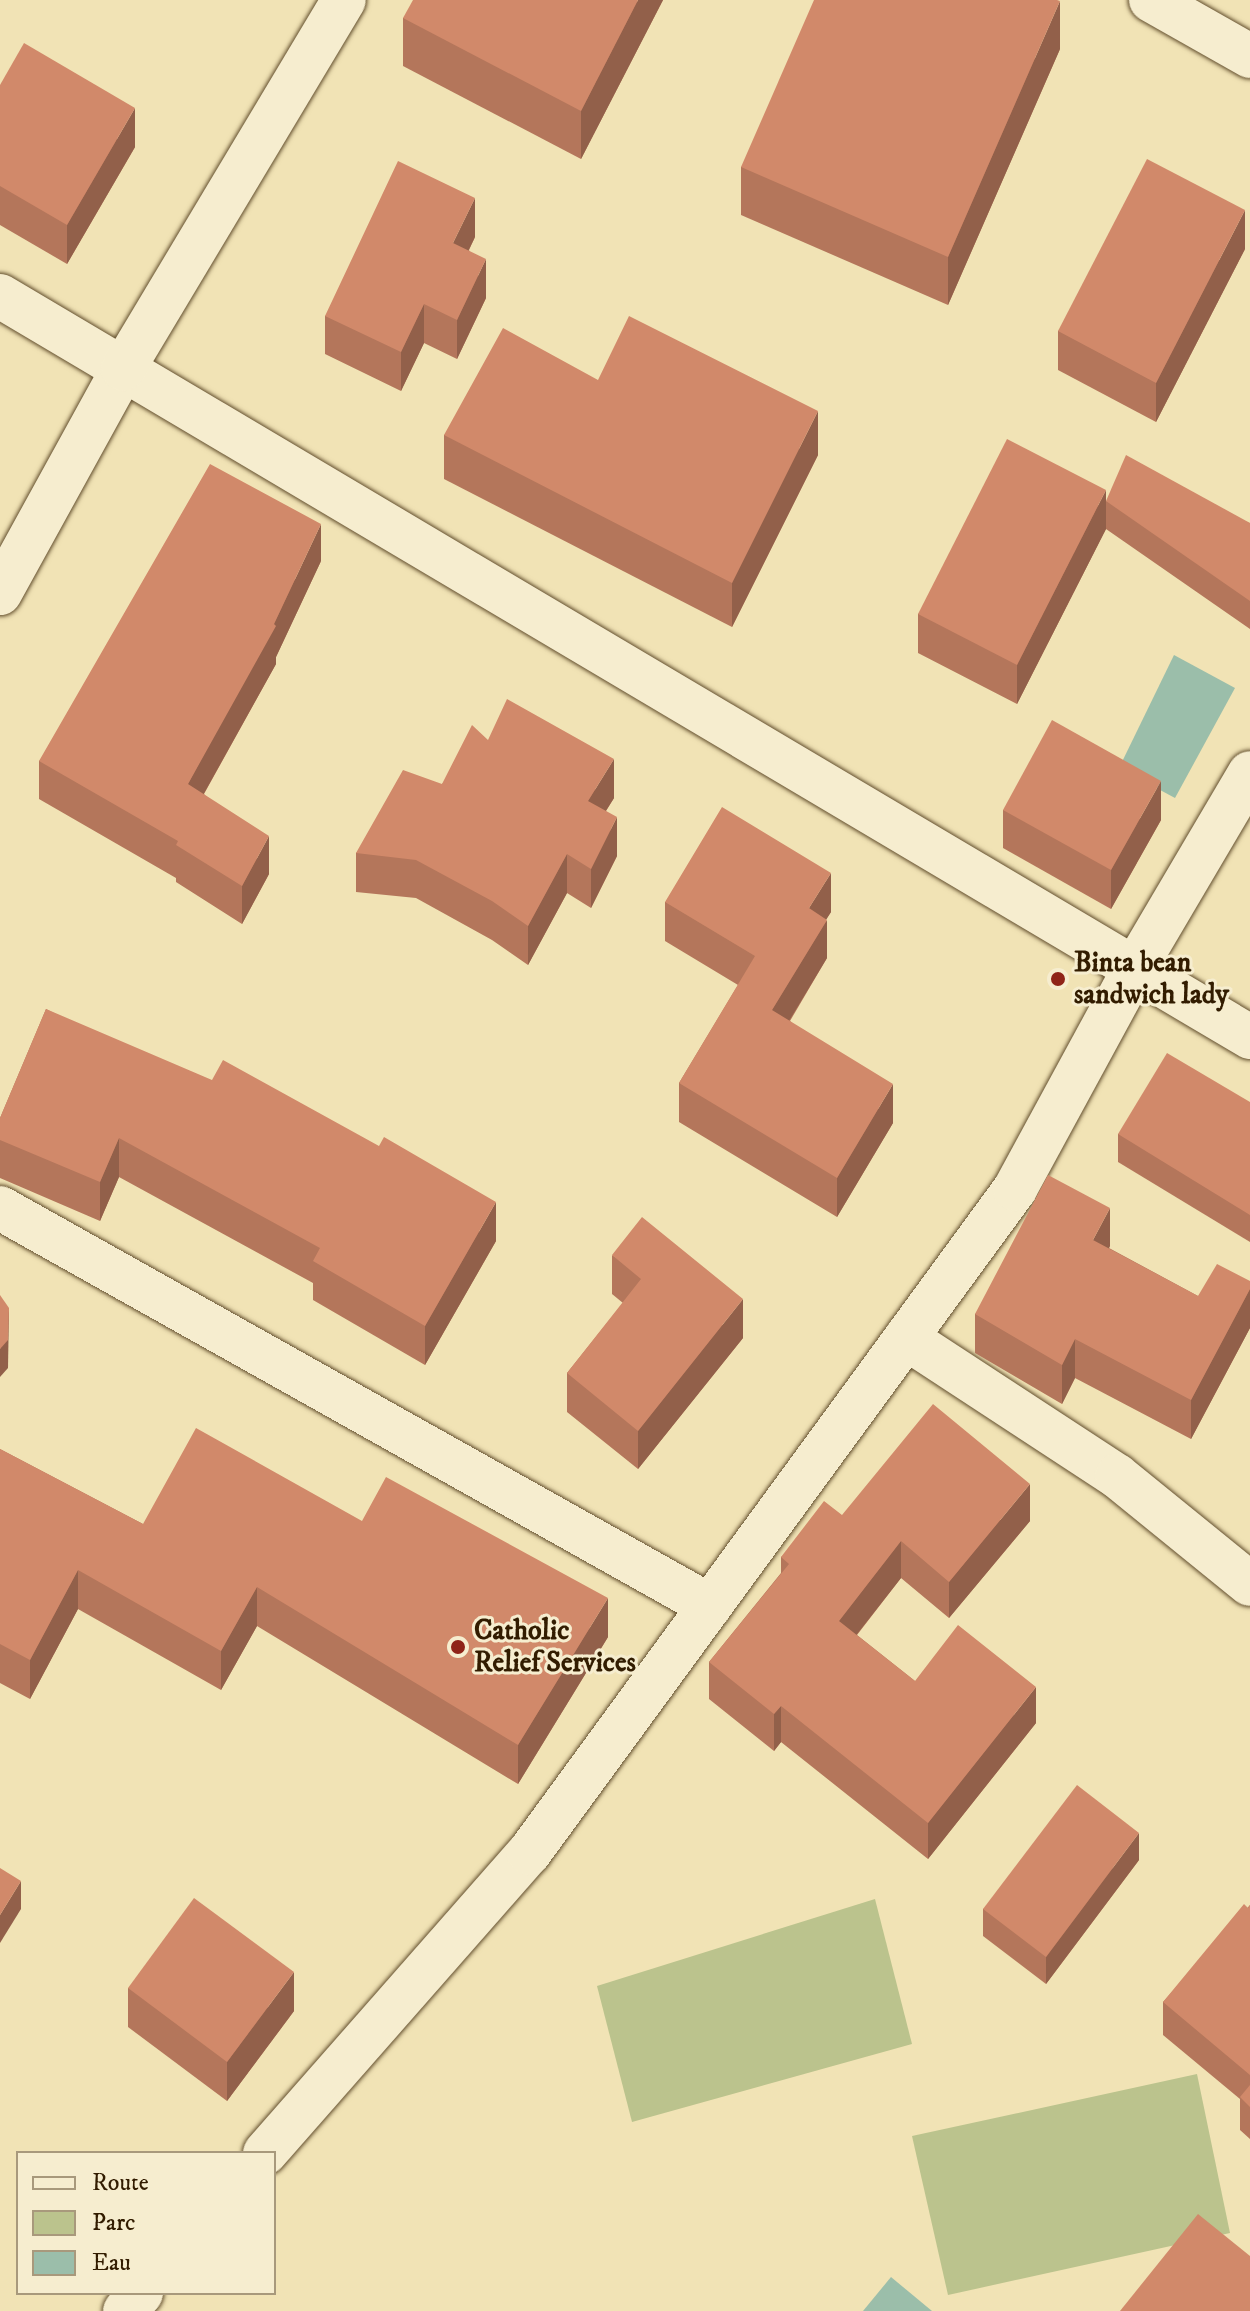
<!DOCTYPE html>
<html>
<head>
<meta charset="utf-8">
<style>
  body { margin:0 }
  #map { position:relative; width:1250px; height:2311px; overflow:hidden; background:#f1e3b5; font-family:"IM FELL DW Pica",serif }
  div>[style] { position:absolute }
  .green>* { inset:0; background:#bbc38d }
  .water>* { inset:0; background:#9bbeaa }
  .roads { filter:drop-shadow(0 0 2px #624e2d) drop-shadow(0 0 2px #624e2d) }
  .minor>* { height:44px; margin:-22px; padding:0 22px; transform-origin:22px; border-radius:22px; background:#f6edcf }
  .wall>* { inset:0; background:#b4765b }
  .shaded-wall>* { inset:0; background:#92604a }
  .building>* { inset:0; background:#d1896a }
  .dots>* { width:22px; height:22px; translate:-50% -50%; box-sizing:border-box; border:4px solid #f6edcf; border-radius:50% }
  span { translate:-50% -50%; white-space:nowrap; text-align:center; line-height:1.15; -webkit-text-stroke:6px #f6edcf; paint-order:stroke }
  .poi-label { font-size:28px; color:#321c00; font-weight:700 }
  .left { translate:0 -50%; text-align:left }
  .legend { position:absolute; left:16px; top:2151px; width:260px; height:144px; box-sizing:border-box; background:#f6edcf; border:2px solid #a8997c; margin:0; padding:10px 14px; list-style:none; font-size:24px; color:#321c00 }
  .legend li { display:flex; align-items:center; gap:16px; height:40px }
  .legend b { width:40px; border:2px solid #a8997c }
</style>
</head>
<body>
<div id="map">
  <div class="green">
    <div style="clip-path:polygon(875px 1899px,912px 2044px,632px 2122px,597px 1986px)"></div>
    <div style="clip-path:polygon(1197px 2074px,1230px 2233px,948px 2295px,912px 2136px)"></div>
  </div>
  <div class="water">
    <div style="clip-path:polygon(1174px 655px,1235px 688px,1175px 798px,1119px 768px)"></div>
    <div style="clip-path:polygon(891px 2277px,932px 2311px,863px 2311px)"></div>
  </div>
  <div class="roads">
    <div class="minor">
      <div style="left:1151px;top:0;width:114px;rotate:29.5deg"></div>
      <div style="left:0;top:296px;width:1453px;rotate:30.66deg"></div>
      <div style="left:0;top:593px;width:256px;rotate:-61.2deg"></div>
      <div style="left:123px;top:369px;width:430px;rotate:-59.1deg"></div>
      <div style="left:0;top:1208px;width:814px;rotate:29.27deg"></div>
      <div style="left:906px;top:1338px;width:252px;rotate:33.2deg"></div>
      <div style="left:1117px;top:1476px;width:171px;rotate:39.1deg"></div>
      <div style="left:265px;top:2153px;width:400px;rotate:-48.7deg"></div>
      <div style="left:529px;top:1853px;width:823px;rotate:-53.8deg"></div>
      <div style="left:1015px;top:1189px;width:251px;rotate:-61.5deg"></div>
      <div style="left:1135px;top:968px;width:226px;rotate:-59.5deg"></div>
      <div style="left:125px;top:2311px;width:24px;rotate:-48deg"></div>
    </div>
  </div>
  <div class="wall">
    <div style="clip-path:polygon(663px 0,581px 159px,403px 66px,403px 18px)"></div>
    <div style="clip-path:polygon(1060px 49px,948px 305px,741px 215px,741px 167px)"></div>
    <div style="clip-path:polygon(0 85px,135px 147px,67px 264px,0 225px)"></div>
    <div style="clip-path:polygon(475px 237px,469px 250px,486px 298px,457px 359px,424px 343px,401px 391px,325px 354px,325px 316px)"></div>
    <div style="clip-path:polygon(1245px 249px,1156px 422px,1058px 370px,1058px 331px)"></div>
    <div style="clip-path:polygon(598px 380px,818px 455px,732px 627px,444px 479px,444px 435px)"></div>
    <div style="clip-path:polygon(1106px 501px,1250px 523px,1250px 629px,1106px 529px,1017px 704px,918px 653px,918px 614px)"></div>
    <div style="clip-path:polygon(321px 561px,276px 657px,276px 664px,204px 794px,269px 874px,242px 924px,176px 882px,176px 878px,39px 799px,39px 761px)"></div>
    <div style="clip-path:polygon(488px 740px,614px 798px,606px 811px,617px 856px,591px 908px,567px 893px,528px 965px,492px 940px,416px 898px,356px 892px,356px 853px,442px 784px)"></div>
    <div style="clip-path:polygon(1003px 810px,1161px 820px,1111px 909px,1003px 848px)"></div>
    <div style="clip-path:polygon(665px 902px,831px 912px,826px 919px,827px 958px,790px 1021px,893px 1123px,837px 1217px,679px 1122px,679px 1083px,738px 985px,665px 941px)"></div>
    <div style="clip-path:polygon(46px 1009px,496px 1241px,425px 1365px,313px 1300px,313px 1283px,119px 1177px,100px 1221px,0 1178px,0 1118px)"></div>
    <div style="clip-path:polygon(1250px 1102px,1250px 1242px,1118px 1162px,1118px 1134px)"></div>
    <div style="clip-path:polygon(1110px 1246px,1109px 1248px,1198px 1296px,1250px 1281px,1250px 1328px,1191px 1439px,1075px 1378px,1062px 1404px,975px 1353px,975px 1314px)"></div>
    <div style="clip-path:polygon(612px 1255px,743px 1338px,638px 1469px,567px 1412px,567px 1373px,623px 1303px,612px 1294px)"></div>
    <div style="clip-path:polygon(0 1449px,143px 1524px,362px 1521px,608px 1637px,518px 1784px,257px 1626px,221px 1690px,78px 1609px,30px 1699px,0 1683px)"></div>
    <div style="clip-path:polygon(842px 1515px,1030px 1521px,949px 1618px,901px 1578px,857px 1635px,915px 1681px,1036px 1723px,928px 1859px,781px 1742px,774px 1751px,709px 1699px,709px 1662px,781px 1573px,781px 1557px)"></div>
    <div style="clip-path:polygon(1139px 1860px,1046px 1984px,983px 1936px,983px 1909px)"></div>
    <div style="clip-path:polygon(1250px 1905px,1250px 2139px,1240px 2130px,1240px 2099px,1163px 2035px,1163px 2002px)"></div>
    <div style="clip-path:polygon(128px 1988px,294px 2011px,227px 2101px,128px 2027px)"></div>
  </div>
  <div class="shaded-wall">
    <div style="clip-path:polygon(638px 0,663px 0,581px 159px,581px 111px)"></div>
    <div style="clip-path:polygon(1060px 1px,1060px 49px,948px 305px,948px 257px)"></div>
    <div style="clip-path:polygon(135px 108px,135px 147px,67px 264px,67px 225px)"></div>
    <div style="clip-path:polygon(475px 198px,475px 237px,453px 282px,453px 243px)"></div>
    <div style="clip-path:polygon(1245px 210px,1245px 249px,1156px 422px,1156px 383px)"></div>
    <div style="clip-path:polygon(486px 259px,486px 298px,457px 359px,457px 320px)"></div>
    <div style="clip-path:polygon(424px 304px,424px 343px,401px 391px,401px 352px)"></div>
    <div style="clip-path:polygon(818px 411px,818px 455px,732px 627px,732px 583px)"></div>
    <div style="clip-path:polygon(1106px 490px,1106px 529px,1017px 704px,1017px 665px)"></div>
    <div style="clip-path:polygon(321px 524px,321px 561px,276px 657px,276px 664px,188px 822px,188px 784px,274px 624px)"></div>
    <div style="clip-path:polygon(614px 759px,614px 798px,588px 839px,588px 801px)"></div>
    <div style="clip-path:polygon(1161px 781px,1161px 820px,1111px 909px,1111px 870px)"></div>
    <div style="clip-path:polygon(617px 817px,617px 856px,591px 908px,591px 869px)"></div>
    <div style="clip-path:polygon(269px 836px,269px 874px,242px 924px,242px 886px)"></div>
    <div style="clip-path:polygon(567px 854px,567px 893px,528px 965px,528px 926px)"></div>
    <div style="clip-path:polygon(831px 873px,831px 912px,809px 947px,809px 908px)"></div>
    <div style="clip-path:polygon(827px 920px,827px 958px,772px 1049px,772px 1010px)"></div>
    <div style="clip-path:polygon(893px 1084px,893px 1123px,837px 1217px,837px 1178px)"></div>
    <div style="clip-path:polygon(119px 1138px,119px 1177px,100px 1221px,100px 1182px)"></div>
    <div style="clip-path:polygon(496px 1202px,496px 1241px,425px 1365px,425px 1326px)"></div>
    <div style="clip-path:polygon(1110px 1208px,1110px 1246px,1093px 1278px,1093px 1240px)"></div>
    <div style="clip-path:polygon(1250px 1289px,1250px 1328px,1191px 1439px,1191px 1400px)"></div>
    <div style="clip-path:polygon(743px 1299px,743px 1338px,638px 1469px,638px 1431px)"></div>
    <div style="clip-path:polygon(9px 1308px,8px 1368px,0 1377px,0 1349px)"></div>
    <div style="clip-path:polygon(1075px 1339px,1075px 1378px,1062px 1404px,1062px 1365px)"></div>
    <div style="clip-path:polygon(1030px 1484px,1030px 1521px,949px 1618px,949px 1582px)"></div>
    <div style="clip-path:polygon(901px 1541px,901px 1578px,839px 1657px,839px 1621px)"></div>
    <div style="clip-path:polygon(78px 1570px,78px 1609px,30px 1699px,30px 1660px)"></div>
    <div style="clip-path:polygon(257px 1587px,257px 1626px,221px 1690px,221px 1651px)"></div>
    <div style="clip-path:polygon(608px 1598px,608px 1637px,518px 1784px,518px 1745px)"></div>
    <div style="clip-path:polygon(1036px 1687px,1036px 1723px,928px 1859px,928px 1823px)"></div>
    <div style="clip-path:polygon(781px 1706px,781px 1742px,774px 1751px,774px 1714px)"></div>
    <div style="clip-path:polygon(1139px 1833px,1139px 1860px,1046px 1984px,1046px 1957px)"></div>
    <div style="clip-path:polygon(21px 1881px,21px 1909px,0 1943px,0 1915px)"></div>
    <div style="clip-path:polygon(294px 1972px,294px 2011px,227px 2101px,227px 2062px)"></div>
  </div>
  <div class="building">
    <div style="clip-path:polygon(413px 0,638px 0,581px 111px,403px 18px)"></div>
    <div style="clip-path:polygon(814px 0,1057px 0,1060px 1px,948px 257px,741px 167px)"></div>
    <div style="clip-path:polygon(24px 43px,135px 108px,67px 225px,0 186px,0 85px)"></div>
    <div style="clip-path:polygon(1147px 159px,1245px 210px,1156px 383px,1058px 331px)"></div>
    <div style="clip-path:polygon(398px 161px,475px 198px,453px 243px,486px 259px,457px 320px,424px 304px,401px 352px,325px 316px)"></div>
    <div style="clip-path:polygon(629px 316px,818px 411px,732px 583px,444px 435px,503px 328px,598px 380px)"></div>
    <div style="clip-path:polygon(1007px 439px,1106px 490px,1017px 665px,918px 614px)"></div>
    <div style="clip-path:polygon(1126px 455px,1250px 523px,1250px 601px,1106px 501px)"></div>
    <div style="clip-path:polygon(210px 464px,321px 524px,274px 624px,276px 626px,188px 784px,269px 836px,242px 886px,176px 845px,178px 841px,39px 761px)"></div>
    <div style="clip-path:polygon(507px 699px,614px 759px,588px 801px,617px 817px,591px 869px,567px 854px,528px 926px,492px 901px,416px 860px,356px 853px,403px 770px,442px 784px,472px 725px,488px 740px)"></div>
    <div style="clip-path:polygon(1052px 720px,1161px 781px,1111px 870px,1003px 810px)"></div>
    <div style="clip-path:polygon(722px 807px,831px 873px,809px 908px,827px 920px,772px 1010px,893px 1084px,837px 1178px,679px 1083px,755px 956px,665px 902px)"></div>
    <div style="clip-path:polygon(46px 1009px,212px 1080px,223px 1060px,379px 1146px,384px 1137px,496px 1202px,425px 1326px,313px 1261px,320px 1248px,119px 1138px,100px 1182px,0 1140px,0 1118px)"></div>
    <div style="clip-path:polygon(1167px 1053px,1250px 1102px,1250px 1215px,1118px 1134px)"></div>
    <div style="clip-path:polygon(1048px 1175px,1110px 1208px,1093px 1240px,1198px 1296px,1217px 1264px,1250px 1281px,1250px 1289px,1191px 1400px,1075px 1339px,1062px 1365px,975px 1314px)"></div>
    <div style="clip-path:polygon(642px 1217px,743px 1299px,638px 1431px,567px 1373px,641px 1279px,612px 1255px)"></div>
    <div style="clip-path:polygon(0 1295px,9px 1308px,8px 1340px,0 1349px)"></div>
    <div style="clip-path:polygon(933px 1404px,1030px 1484px,949px 1582px,901px 1541px,839px 1621px,915px 1681px,958px 1625px,1036px 1687px,928px 1823px,781px 1706px,774px 1714px,709px 1662px,789px 1564px,781px 1557px,824px 1501px,842px 1515px)"></div>
    <div style="clip-path:polygon(196px 1428px,362px 1521px,386px 1477px,608px 1598px,518px 1745px,257px 1587px,221px 1651px,78px 1570px,30px 1660px,0 1644px,0 1449px,143px 1524px)"></div>
    <div style="clip-path:polygon(1077px 1785px,1139px 1833px,1046px 1957px,983px 1909px)"></div>
    <div style="clip-path:polygon(0 1868px,21px 1881px,0 1915px)"></div>
    <div style="clip-path:polygon(194px 1898px,294px 1972px,227px 2062px,128px 1988px)"></div>
    <div style="clip-path:polygon(1244px 1904px,1248px 1908px,1250px 1905px,1250px 2075px,1163px 2002px)"></div>
    <div style="clip-path:polygon(1250px 2085px,1250px 2107px,1240px 2097px)"></div>
    <div style="clip-path:polygon(1198px 2214px,1250px 2256px,1250px 2311px,1120px 2311px)"></div>
  </div>
  <div class="dots">
    <div style="left:1058px;top:979px;background:#8f2418"></div>
    <div style="left:458px;top:1647px;background:#8f2418"></div>
  </div>
  <div class="poi-label">
    <span class="left" style="left:1074px;top:979px">Binta bean<br>sandwich lady</span>
    <span class="left" style="left:474px;top:1647px">Catholic<br>Relief Services</span>
  </div>
  <ul class="legend">
  <li><b style="height:10px;background:#f6edcf"></b>Route</li>
  <li><b style="height:22px;background:#bbc38d"></b>Parc</li>
  <li><b style="height:22px;background:#9bbeaa"></b>Eau</li>
  </ul>
</div>
</body>
</html>
